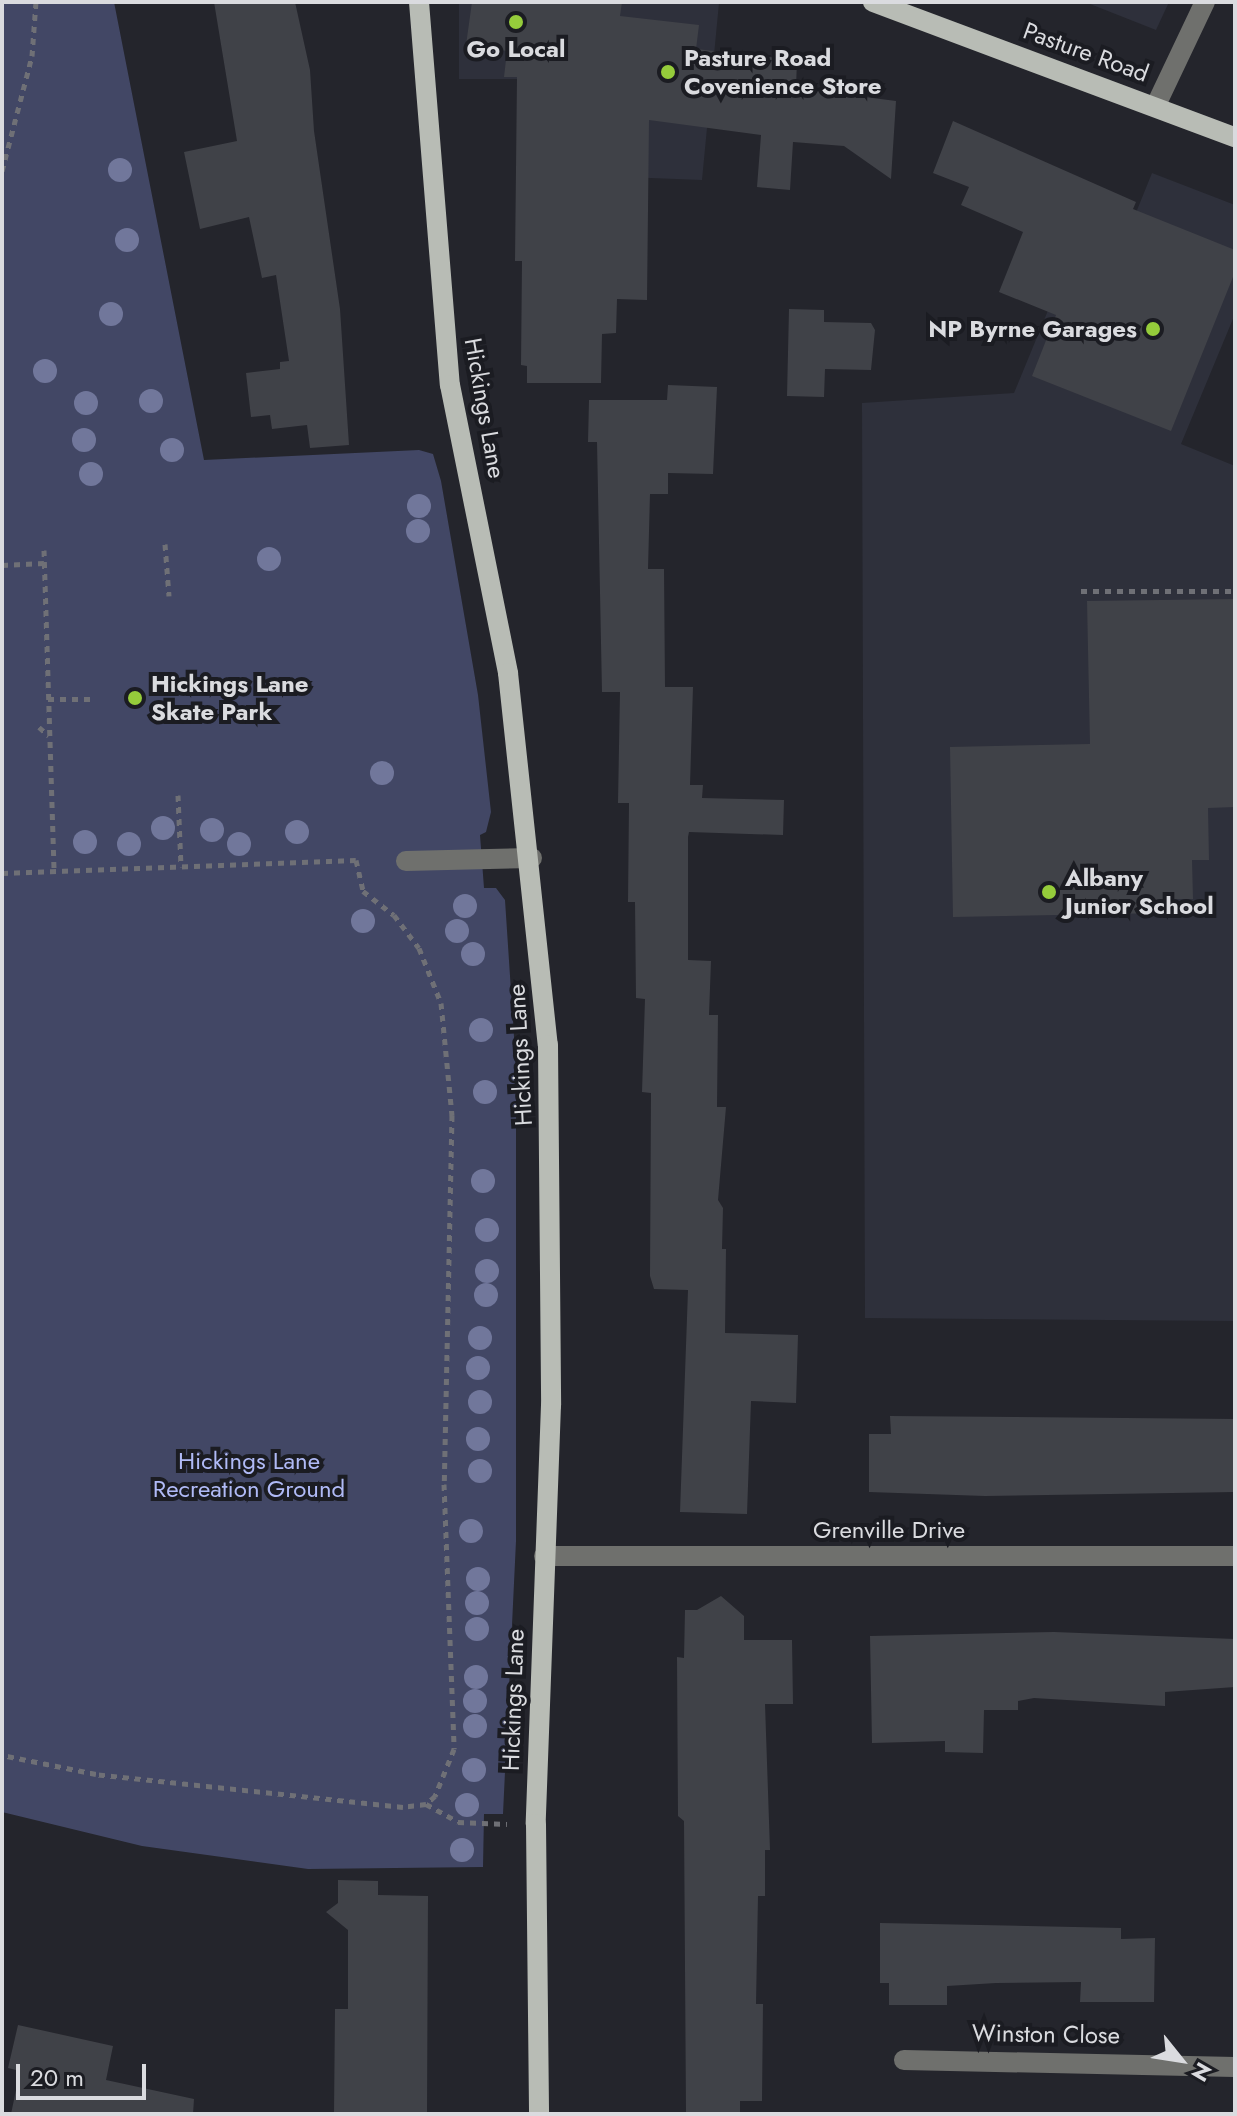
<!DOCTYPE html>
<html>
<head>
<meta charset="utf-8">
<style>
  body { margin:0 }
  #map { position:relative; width:1237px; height:2116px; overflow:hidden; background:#24252c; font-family:Jost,sans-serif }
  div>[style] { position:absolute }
  .built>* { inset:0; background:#2e303b }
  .green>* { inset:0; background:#424765 }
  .building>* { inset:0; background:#404248 }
  .path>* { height:5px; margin-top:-2.5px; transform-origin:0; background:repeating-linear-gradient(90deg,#6f7076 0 6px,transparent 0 12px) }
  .minor>* { height:20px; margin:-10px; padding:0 10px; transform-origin:10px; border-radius:10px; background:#6f706d }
  .major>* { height:20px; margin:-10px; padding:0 10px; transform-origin:10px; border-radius:10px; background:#b8bcb5 }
  .trees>* { width:24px; height:24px; margin:-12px; border-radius:50%; background:#71779b }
  .dots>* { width:22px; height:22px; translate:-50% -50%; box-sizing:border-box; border:4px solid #1b1c22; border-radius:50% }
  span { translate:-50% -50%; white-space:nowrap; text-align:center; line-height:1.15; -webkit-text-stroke:8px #1b1c22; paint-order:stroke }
  .poi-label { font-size:24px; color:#dadbdf; font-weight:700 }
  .left { translate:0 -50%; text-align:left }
  .right { translate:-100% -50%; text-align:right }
  .street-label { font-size:24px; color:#dadbdf }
  .park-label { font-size:24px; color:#b0baf6 }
  .frame { position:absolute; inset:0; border:4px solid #dadbdf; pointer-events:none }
  .north { position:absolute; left:1141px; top:2020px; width:80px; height:80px; -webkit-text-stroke:6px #1b1c22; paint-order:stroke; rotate:120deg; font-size:22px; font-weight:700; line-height:32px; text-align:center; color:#dadbdf }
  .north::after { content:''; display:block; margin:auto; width:28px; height:36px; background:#dadbdf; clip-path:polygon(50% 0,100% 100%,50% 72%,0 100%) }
  .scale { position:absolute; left:16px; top:2064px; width:130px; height:36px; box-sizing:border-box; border:4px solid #dadbdf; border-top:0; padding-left:10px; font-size:24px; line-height:28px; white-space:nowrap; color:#dadbdf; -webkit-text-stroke:6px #1b1c22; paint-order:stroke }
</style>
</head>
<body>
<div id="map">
  <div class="built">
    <div style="clip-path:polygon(459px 2px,719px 3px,702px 180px,625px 177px,633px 79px,459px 79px)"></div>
    <div style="clip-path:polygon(1085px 2px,1169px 2px,1156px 30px)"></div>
    <div style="clip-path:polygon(1152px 173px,1235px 205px,1235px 314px,1181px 444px,1235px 466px,1235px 1321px,865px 1318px,862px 403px,1014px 393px,1049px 308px,1091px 324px)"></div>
  </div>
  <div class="green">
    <div style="clip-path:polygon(2px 2px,114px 2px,204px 460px,419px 450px,433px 454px,441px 481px,478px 695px,491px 812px,486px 832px,480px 835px,484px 888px,496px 888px,505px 900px,516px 1067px,516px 1541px,503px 1814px,484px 1814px,483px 1867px,308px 1869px,142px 1846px,2px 1812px)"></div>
  </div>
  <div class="building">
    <div style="clip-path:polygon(214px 2px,295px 2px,310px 70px,314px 131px,340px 309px,349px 445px,310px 448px,307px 425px,272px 429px,270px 415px,251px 417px,246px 373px,280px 369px,280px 362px,289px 361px,276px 275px,262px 278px,249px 217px,200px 229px,184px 152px,237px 141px)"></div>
    <div style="clip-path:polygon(472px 2px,622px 2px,620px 16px,699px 25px,696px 49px,797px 60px,796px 88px,896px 101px,891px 179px,844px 146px,793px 142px,790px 190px,757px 187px,761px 135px,649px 120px,647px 300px,617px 299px,616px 333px,602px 334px,601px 383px,527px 383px,527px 366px,521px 365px,522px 261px,515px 261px,517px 77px,504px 77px,507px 51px,466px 45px)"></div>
    <div style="clip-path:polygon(953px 121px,1136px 202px,1133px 209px,1235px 250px,1235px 272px,1171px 431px,1032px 376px,1056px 315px,999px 292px,1023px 232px,961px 205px,969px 187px,933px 173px)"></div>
    <div style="clip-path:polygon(789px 309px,824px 310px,824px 322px,871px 323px,875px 330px,871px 370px,825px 369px,824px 397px,787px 396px)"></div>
    <div style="clip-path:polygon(668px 385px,717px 387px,713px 474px,668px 473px,668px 494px,650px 494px,648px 569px,664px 569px,665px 687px,693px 687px,690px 785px,703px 785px,702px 798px,784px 800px,783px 835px,689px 832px,688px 837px,688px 960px,711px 961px,709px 1015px,718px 1015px,717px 1107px,726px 1107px,718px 1200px,723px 1208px,722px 1249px,726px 1249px,725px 1333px,798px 1335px,796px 1403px,751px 1401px,747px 1514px,680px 1512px,688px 1290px,654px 1289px,650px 1276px,651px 1093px,642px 1092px,645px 999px,636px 998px,635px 902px,628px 902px,629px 803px,618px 803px,620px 692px,602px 692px,597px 442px,588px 442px,589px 400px,667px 400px)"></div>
    <div style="clip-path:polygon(1235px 599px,1235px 807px,1208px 808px,1209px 860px,1192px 860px,1193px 899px,1161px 899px,1162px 913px,953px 917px,950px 747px,1090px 744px,1087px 601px)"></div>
    <div style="clip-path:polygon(890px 1416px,1235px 1419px,1235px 1492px,985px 1496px,869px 1492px,869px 1434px,891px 1434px)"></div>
    <div style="clip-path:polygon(721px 1596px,744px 1616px,744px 1640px,792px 1640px,793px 1704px,765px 1704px,770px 1850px,765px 1850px,765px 1896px,758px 1896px,756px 2004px,763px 2004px,762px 2101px,740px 2101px,740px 2114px,686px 2114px,684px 1821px,678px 1816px,677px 1657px,684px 1658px,685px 1610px,697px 1610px)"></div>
    <div style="clip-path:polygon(1054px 1632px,1235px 1639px,1235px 1687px,1165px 1692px,1165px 1706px,1034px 1698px,1018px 1701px,1018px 1710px,984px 1710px,983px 1753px,945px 1752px,945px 1741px,872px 1743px,870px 1636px)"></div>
    <div style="clip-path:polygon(338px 1880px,378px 1881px,378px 1895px,428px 1896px,427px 2114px,334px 2114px,335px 2009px,348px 2009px,348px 1930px,326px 1912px,338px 1903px)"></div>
    <div style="clip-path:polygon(880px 1923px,1121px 1928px,1121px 1939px,1155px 1938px,1154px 2002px,1080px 2002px,1081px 1982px,996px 1983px,947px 1986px,947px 2005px,889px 2005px,889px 1983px,880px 1983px)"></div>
    <div style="clip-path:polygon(18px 2025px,113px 2046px,106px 2080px,194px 2099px,193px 2114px,11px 2114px,20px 2071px,8px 2068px)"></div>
  </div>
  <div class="path">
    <div style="left:2px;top:171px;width:119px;rotate:-75.4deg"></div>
    <div style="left:32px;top:56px;width:54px;rotate:-85.8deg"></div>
    <div style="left:165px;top:544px;width:52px;rotate:85.6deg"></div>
    <div style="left:44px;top:550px;width:322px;rotate:88.2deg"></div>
    <div style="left:2px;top:565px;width:42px;rotate:-2.7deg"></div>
    <div style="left:1081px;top:591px;width:154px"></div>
    <div style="left:48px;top:699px;width:47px"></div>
    <div style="left:39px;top:727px;width:13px;rotate:42deg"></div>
    <div style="left:178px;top:795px;width:72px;rotate:87.6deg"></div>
    <div style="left:2px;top:873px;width:354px;rotate:-2.1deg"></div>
    <div style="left:356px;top:860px;width:32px;rotate:77deg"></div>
    <div style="left:363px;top:891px;width:39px;rotate:38deg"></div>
    <div style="left:394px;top:915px;width:41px;rotate:52.9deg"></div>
    <div style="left:419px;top:948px;width:59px;rotate:68.2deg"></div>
    <div style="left:441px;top:1003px;width:113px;rotate:84.4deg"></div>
    <div style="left:452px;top:1115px;width:369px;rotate:91.2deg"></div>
    <div style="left:444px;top:1484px;width:265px;rotate:87.8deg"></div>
    <div style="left:454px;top:1749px;width:51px;rotate:112deg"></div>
    <div style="left:435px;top:1796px;width:12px;rotate:138deg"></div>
    <div style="left:426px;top:1804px;width:23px;rotate:173deg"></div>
    <div style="left:403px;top:1807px;width:309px;rotate:-173.9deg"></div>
    <div style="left:96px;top:1774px;width:96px;rotate:-168.6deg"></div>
    <div style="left:426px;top:1804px;width:37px;rotate:29deg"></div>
    <div style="left:458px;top:1822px;width:49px;rotate:2.3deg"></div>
  </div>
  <div class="minor">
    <div style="left:1156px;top:105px;width:114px;rotate:-64.6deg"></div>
    <div style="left:406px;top:861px;width:126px;rotate:-1.4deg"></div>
    <div style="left:544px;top:1556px;width:691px"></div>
    <div style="left:904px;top:2060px;width:331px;rotate:1.2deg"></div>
  </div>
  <div class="major">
    <div style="left:419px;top:2px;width:384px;rotate:85.4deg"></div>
    <div style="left:450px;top:385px;width:294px;rotate:78.6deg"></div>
    <div style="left:508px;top:673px;width:374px;rotate:83.9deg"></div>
    <div style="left:548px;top:1045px;width:360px;rotate:89.5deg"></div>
    <div style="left:551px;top:1405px;width:419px;rotate:92.1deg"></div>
    <div style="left:536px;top:1824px;width:290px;rotate:89.4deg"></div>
    <div style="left:873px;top:2px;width:386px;rotate:20.5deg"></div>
  </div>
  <div class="trees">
    <div style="left:120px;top:170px"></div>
    <div style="left:127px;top:240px"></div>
    <div style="left:111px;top:314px"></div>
    <div style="left:45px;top:371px"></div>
    <div style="left:151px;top:401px"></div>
    <div style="left:86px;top:403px"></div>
    <div style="left:84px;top:440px"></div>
    <div style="left:172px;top:450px"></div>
    <div style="left:91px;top:474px"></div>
    <div style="left:419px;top:506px"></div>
    <div style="left:418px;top:531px"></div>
    <div style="left:269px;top:559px"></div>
    <div style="left:382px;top:773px"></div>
    <div style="left:163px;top:828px"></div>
    <div style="left:212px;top:830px"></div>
    <div style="left:297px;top:832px"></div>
    <div style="left:85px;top:842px"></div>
    <div style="left:129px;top:844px"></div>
    <div style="left:239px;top:844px"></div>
    <div style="left:465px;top:906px"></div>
    <div style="left:363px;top:921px"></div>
    <div style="left:457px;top:931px"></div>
    <div style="left:473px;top:954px"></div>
    <div style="left:481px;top:1030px"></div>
    <div style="left:485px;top:1092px"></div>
    <div style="left:483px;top:1181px"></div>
    <div style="left:487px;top:1230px"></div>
    <div style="left:487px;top:1271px"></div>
    <div style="left:486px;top:1295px"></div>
    <div style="left:480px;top:1338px"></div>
    <div style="left:478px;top:1368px"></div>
    <div style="left:480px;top:1402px"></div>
    <div style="left:478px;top:1439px"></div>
    <div style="left:480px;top:1471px"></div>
    <div style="left:471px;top:1531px"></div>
    <div style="left:478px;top:1579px"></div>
    <div style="left:477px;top:1603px"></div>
    <div style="left:477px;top:1629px"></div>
    <div style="left:476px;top:1677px"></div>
    <div style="left:475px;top:1701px"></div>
    <div style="left:475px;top:1726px"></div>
    <div style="left:474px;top:1770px"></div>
    <div style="left:467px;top:1805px"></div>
    <div style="left:462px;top:1850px"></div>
  </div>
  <div class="dots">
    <div style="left:516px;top:22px;background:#95cc3b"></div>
    <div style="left:668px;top:72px;background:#95cc3b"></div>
    <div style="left:1153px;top:329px;background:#95cc3b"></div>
    <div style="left:135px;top:698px;background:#95cc3b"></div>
    <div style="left:1049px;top:892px;background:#95cc3b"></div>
  </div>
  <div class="poi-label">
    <span style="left:516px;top:49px">Go Local</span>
    <span class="left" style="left:684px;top:72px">Pasture Road<br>Covenience Store</span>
    <span class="right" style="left:1137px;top:329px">NP Byrne Garages</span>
    <span class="left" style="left:151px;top:698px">Hickings Lane<br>Skate Park</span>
    <span class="left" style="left:1065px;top:892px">Albany<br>Junior School</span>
  </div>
  <div class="street-label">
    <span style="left:1086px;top:52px;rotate:20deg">Pasture Road</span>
    <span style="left:485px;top:408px;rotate:80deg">Hickings Lane</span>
    <span style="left:520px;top:1055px;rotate:-93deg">Hickings Lane</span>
    <span style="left:889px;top:1530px">Grenville Drive</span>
    <span style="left:513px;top:1700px;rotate:-88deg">Hickings Lane</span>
    <span style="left:1046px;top:2034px;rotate:1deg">Winston Close</span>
  </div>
  <div class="park-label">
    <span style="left:249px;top:1475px">Hickings Lane<br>Recreation Ground</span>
  </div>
  <div class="frame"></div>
  <div class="north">N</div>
  <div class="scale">20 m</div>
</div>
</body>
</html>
